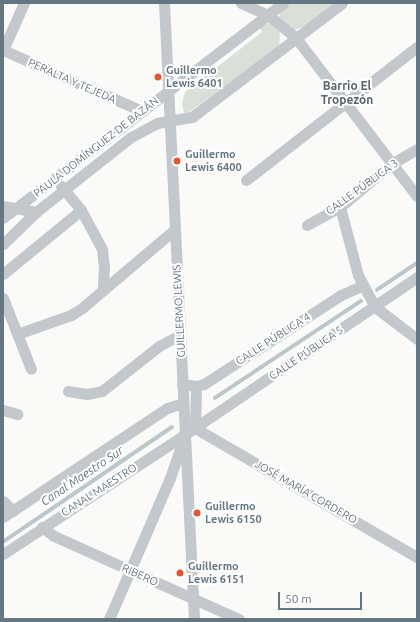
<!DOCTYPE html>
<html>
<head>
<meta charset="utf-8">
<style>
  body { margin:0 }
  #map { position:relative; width:420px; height:622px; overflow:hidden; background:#fafaf8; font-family:Ubuntu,sans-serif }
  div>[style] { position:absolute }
  .green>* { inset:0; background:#dadfd7 }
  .stream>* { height:3.5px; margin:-1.75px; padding:0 1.75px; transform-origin:1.75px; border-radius:1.75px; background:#bbc7cb }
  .minor>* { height:11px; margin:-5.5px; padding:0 5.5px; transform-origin:5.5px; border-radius:5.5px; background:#c3c8cc }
  .dots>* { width:11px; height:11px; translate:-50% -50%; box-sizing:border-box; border:2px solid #fff; border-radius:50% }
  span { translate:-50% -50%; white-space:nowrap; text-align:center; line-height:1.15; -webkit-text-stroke:4px #fff; paint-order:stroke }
  .poi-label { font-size:11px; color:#657683; font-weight:700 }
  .left { translate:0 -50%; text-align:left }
  .street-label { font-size:11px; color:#657683 }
  .neighbourhood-label { font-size:12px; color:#57646e; font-weight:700 }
  .water-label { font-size:12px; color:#60757c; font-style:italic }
  .frame { position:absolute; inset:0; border:4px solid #657683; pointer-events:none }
  .scale { position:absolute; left:278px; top:592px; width:84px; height:18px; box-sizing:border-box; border:2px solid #657683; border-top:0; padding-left:5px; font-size:12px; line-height:14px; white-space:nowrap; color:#657683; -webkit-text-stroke:3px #fff; paint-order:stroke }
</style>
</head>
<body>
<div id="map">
  <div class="green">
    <div style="clip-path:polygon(291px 3px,335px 3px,304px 27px,294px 30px,279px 17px,281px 10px)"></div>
    <div style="clip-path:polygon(266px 23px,272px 24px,280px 32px,279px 48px,186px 114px,184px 112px,182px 104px,185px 92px,262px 32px,260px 28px)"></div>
  </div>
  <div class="stream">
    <div style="left:377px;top:290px;width:48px;rotate:-34deg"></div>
    <div style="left:215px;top:398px;width:175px;rotate:-33.6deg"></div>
    <div style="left:3px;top:542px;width:204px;rotate:-34.2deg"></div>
  </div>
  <div class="minor">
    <div style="left:24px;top:3px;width:51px;rotate:114.1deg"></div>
    <div style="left:3px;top:50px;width:152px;rotate:23.7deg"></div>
    <div style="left:164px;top:3px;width:617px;rotate:87.21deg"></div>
    <div style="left:241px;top:3px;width:30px;rotate:24deg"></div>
    <div style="left:268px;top:15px;width:36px;rotate:39deg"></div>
    <div style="left:296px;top:38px;width:199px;rotate:52.6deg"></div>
    <div style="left:246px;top:180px;width:217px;rotate:-37.9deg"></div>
    <div style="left:61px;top:186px;width:31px;rotate:50deg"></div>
    <div style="left:81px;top:210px;width:44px;rotate:61.7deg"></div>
    <div style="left:102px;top:249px;width:18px;rotate:84deg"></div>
    <div style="left:104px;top:267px;width:22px;rotate:93deg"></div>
    <div style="left:3px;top:206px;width:34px;rotate:10deg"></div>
    <div style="left:340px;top:207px;width:70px;rotate:75.2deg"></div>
    <div style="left:358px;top:275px;width:36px;rotate:62deg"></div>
    <div style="left:375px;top:307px;width:53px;rotate:37.3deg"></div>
    <div style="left:3px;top:218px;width:353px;rotate:-37.5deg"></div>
    <div style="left:307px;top:225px;width:38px;rotate:-29deg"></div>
    <div style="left:340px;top:207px;width:67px;rotate:-40.1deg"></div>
    <div style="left:391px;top:164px;width:30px;rotate:-30deg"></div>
    <div style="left:3px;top:244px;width:46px;rotate:-44.1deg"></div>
    <div style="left:36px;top:212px;width:121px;rotate:-38.3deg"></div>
    <div style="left:131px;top:137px;width:30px;rotate:-28deg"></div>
    <div style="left:157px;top:123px;width:36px;rotate:-10deg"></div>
    <div style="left:192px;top:117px;width:188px;rotate:-37.2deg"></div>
    <div style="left:3px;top:274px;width:101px;rotate:-39.4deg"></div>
    <div style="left:3px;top:298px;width:76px;rotate:68.5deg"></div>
    <div style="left:17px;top:334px;width:57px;rotate:-19.4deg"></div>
    <div style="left:71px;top:315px;width:13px;rotate:-32deg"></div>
    <div style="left:82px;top:308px;width:122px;rotate:-40.3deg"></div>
    <div style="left:182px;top:384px;width:14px;rotate:8deg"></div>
    <div style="left:196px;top:386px;width:8px;rotate:-14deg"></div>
    <div style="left:204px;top:384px;width:163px;rotate:-33deg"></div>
    <div style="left:341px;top:295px;width:24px;rotate:-24deg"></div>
    <div style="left:68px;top:391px;width:19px;rotate:9deg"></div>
    <div style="left:87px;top:394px;width:15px;rotate:-11deg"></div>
    <div style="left:102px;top:391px;width:73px;rotate:-38.3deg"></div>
    <div style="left:159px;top:346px;width:24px;rotate:-28deg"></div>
    <div style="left:3px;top:410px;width:15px;rotate:16deg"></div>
    <div style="left:195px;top:428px;width:257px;rotate:30.2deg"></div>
    <div style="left:195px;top:428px;width:42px;rotate:-88.6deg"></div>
    <div style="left:3px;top:501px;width:14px;rotate:45deg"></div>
    <div style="left:3px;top:517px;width:197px;rotate:-33.6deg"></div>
    <div style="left:167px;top:408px;width:17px;rotate:-17deg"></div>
    <div style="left:42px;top:527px;width:15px;rotate:37deg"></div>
    <div style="left:54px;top:536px;width:203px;rotate:24.2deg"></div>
    <div style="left:3px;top:554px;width:217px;rotate:-33.3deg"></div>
    <div style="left:184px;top:435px;width:282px;rotate:-34.1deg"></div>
    <div style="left:109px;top:619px;width:154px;rotate:-66.6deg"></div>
    <div style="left:170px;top:478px;width:40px;rotate:-71.1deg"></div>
  </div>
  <div class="dots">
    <div style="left:158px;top:77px;background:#e4572e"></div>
    <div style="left:177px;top:161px;background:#e4572e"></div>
    <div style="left:197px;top:513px;background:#e4572e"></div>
    <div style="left:180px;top:573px;background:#e4572e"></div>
  </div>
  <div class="poi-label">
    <span class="left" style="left:166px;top:77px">Guillermo<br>Lewis 6401</span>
    <span class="left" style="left:185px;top:161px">Guillermo<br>Lewis 6400</span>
    <span class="left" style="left:205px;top:513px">Guillermo<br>Lewis 6150</span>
    <span class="left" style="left:188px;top:573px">Guillermo<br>Lewis 6151</span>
  </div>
  <div class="street-label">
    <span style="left:72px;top:81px;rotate:24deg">PERALTA Y TEJEDA</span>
    <span style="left:96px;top:147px;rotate:-38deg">PAULA DOMÍNGUEZ DE BAZÁN</span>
    <span style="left:362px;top:187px;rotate:-36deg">CALLE PÚBLICA 3</span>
    <span style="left:179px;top:311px;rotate:-93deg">GUILLERMO LEWIS</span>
    <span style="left:273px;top:339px;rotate:-33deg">CALLE PÚBLICA 4</span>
    <span style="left:306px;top:353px;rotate:-34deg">CALLE PÚBLICA 5</span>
    <span style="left:99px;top:490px;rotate:-33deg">CANAL MAESTRO</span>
    <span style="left:306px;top:492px;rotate:30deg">JOSÉ MARÍA CORDERO</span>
    <span style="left:140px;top:575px;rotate:24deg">RIBERO</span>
  </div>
  <div class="neighbourhood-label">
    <span style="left:347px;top:93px">Barrio El<br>Tropezón</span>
  </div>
  <div class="water-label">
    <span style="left:82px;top:476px;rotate:-34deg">Canal Maestro Sur</span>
  </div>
  <div class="frame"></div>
  <div class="scale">50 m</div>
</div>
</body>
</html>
